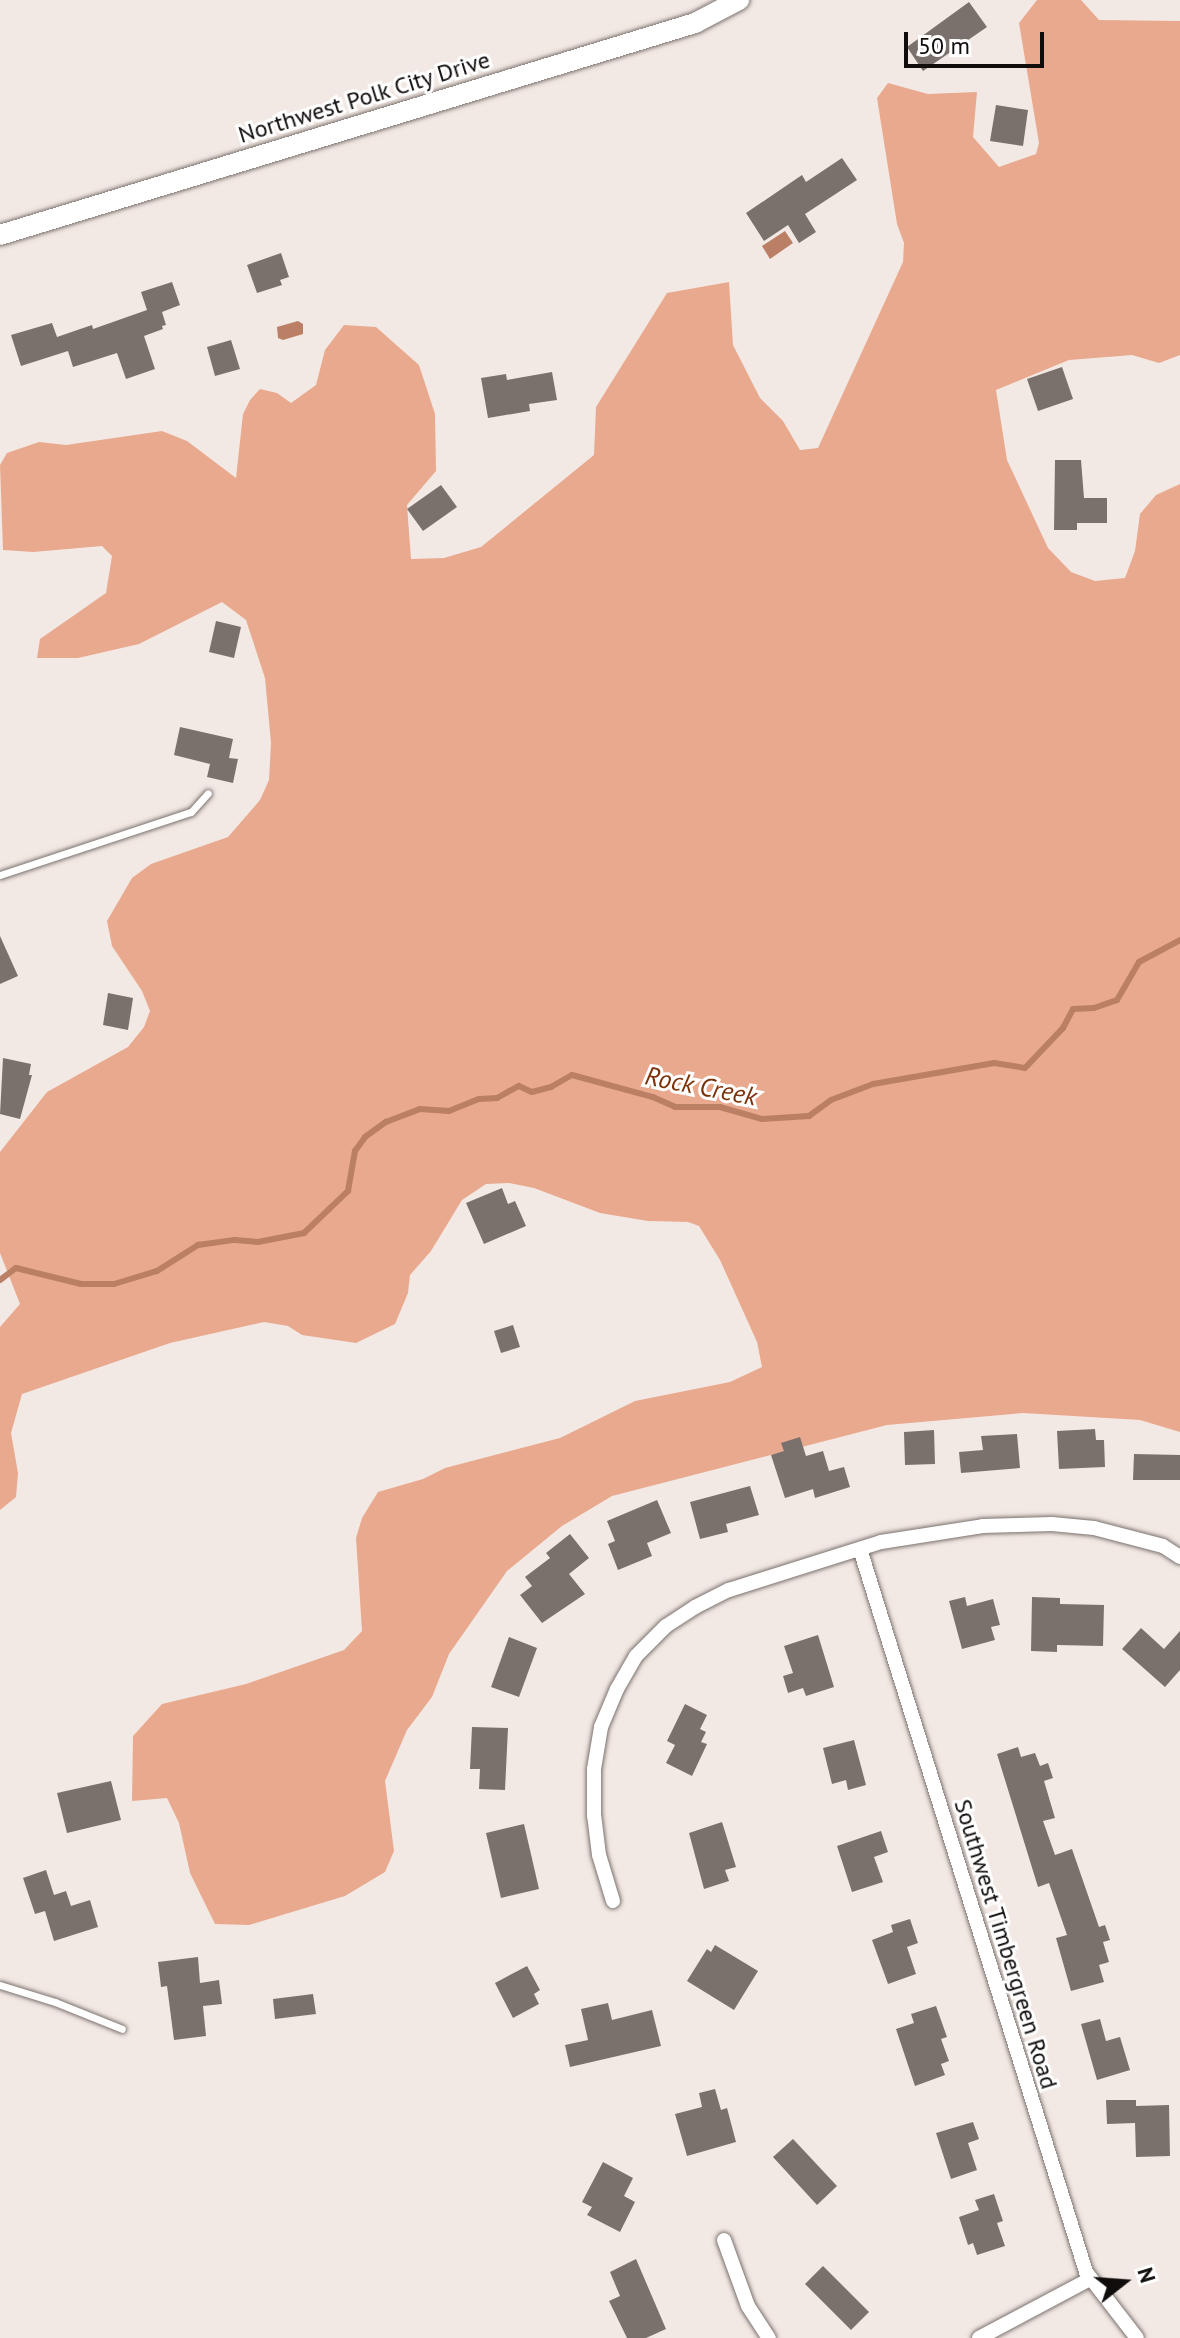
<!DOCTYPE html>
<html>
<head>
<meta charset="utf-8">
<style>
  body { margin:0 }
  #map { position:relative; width:1180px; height:2338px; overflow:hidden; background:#f3e9e4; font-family:"PT Sans",sans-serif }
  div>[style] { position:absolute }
  .forest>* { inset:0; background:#e9a98e }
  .water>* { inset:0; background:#bb7f65 }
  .stream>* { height:6px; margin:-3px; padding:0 3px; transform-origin:3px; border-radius:3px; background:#bb7f65 }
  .building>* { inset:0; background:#7a716d }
  .roads { filter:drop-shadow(0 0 2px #7b726e) drop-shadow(0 0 2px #7b726e) }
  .lane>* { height:7px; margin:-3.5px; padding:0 3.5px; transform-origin:3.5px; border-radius:3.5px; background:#fff }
  .street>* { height:14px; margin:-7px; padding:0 7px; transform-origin:7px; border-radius:7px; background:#fff }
  .secondary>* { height:20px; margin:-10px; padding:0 10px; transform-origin:10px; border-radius:10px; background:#fff }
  span { translate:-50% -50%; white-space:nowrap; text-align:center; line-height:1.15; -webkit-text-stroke:6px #fff; paint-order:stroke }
  .street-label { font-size:24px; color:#100d0c }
  .water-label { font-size:26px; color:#7c3209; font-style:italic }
  .north { position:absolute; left:1084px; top:2242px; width:80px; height:80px; -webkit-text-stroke:6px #fff; paint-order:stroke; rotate:73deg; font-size:22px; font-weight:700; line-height:32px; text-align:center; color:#100d0c }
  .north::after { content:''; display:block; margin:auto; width:28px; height:36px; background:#100d0c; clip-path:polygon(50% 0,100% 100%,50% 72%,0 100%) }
  .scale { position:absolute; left:904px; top:32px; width:140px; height:36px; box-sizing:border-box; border:4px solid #100d0c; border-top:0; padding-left:10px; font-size:24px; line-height:28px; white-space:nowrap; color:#100d0c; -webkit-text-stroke:6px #fff; paint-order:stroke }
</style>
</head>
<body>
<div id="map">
  <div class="forest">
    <div style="clip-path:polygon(1037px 0,1081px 0,1099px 20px,1180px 21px,1180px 355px,1159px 363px,1132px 355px,1069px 360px,996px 390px,1007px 460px,1048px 548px,1071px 572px,1095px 581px,1125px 578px,1135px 551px,1140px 514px,1156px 495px,1180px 484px,1180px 1432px,1140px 1420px,1023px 1413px,887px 1425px,612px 1496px,562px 1526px,507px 1571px,449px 1654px,432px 1697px,407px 1730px,385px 1781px,394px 1851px,385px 1872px,345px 1896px,249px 1925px,215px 1924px,190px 1873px,179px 1823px,167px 1798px,132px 1801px,133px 1736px,162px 1704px,246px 1684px,344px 1650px,362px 1631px,356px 1538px,362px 1518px,378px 1492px,423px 1479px,445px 1468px,560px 1438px,635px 1401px,730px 1382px,762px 1367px,757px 1342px,720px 1260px,699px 1226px,688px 1222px,648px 1221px,600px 1213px,534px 1188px,509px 1183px,486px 1184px,462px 1200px,431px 1251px,410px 1275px,408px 1293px,395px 1324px,356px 1343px,302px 1335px,288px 1326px,264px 1322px,170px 1343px,22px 1394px,11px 1433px,18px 1473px,16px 1497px,0 1510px,0 1327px,20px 1304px,0 1253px,0 1152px,47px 1092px,128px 1047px,144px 1027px,150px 1011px,142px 991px,112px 946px,107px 921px,132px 878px,151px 864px,228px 837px,260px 800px,269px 780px,271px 743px,265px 678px,246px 620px,222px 602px,139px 644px,78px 658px,37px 658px,40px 639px,106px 593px,112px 556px,102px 546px,33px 552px,3px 550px,0 465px,7px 453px,39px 442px,66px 445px,162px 431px,187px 441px,236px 478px,243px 414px,250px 400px,260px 389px,277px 393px,291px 403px,316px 385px,325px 350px,344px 325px,376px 327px,419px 365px,435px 414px,436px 471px,407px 505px,411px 559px,444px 558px,481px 547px,594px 455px,596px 407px,667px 293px,729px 282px,733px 345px,760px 398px,783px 421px,800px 450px,818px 448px,903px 262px,904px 243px,897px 224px,877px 98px,888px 83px,928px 94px,977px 92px,973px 137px,999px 167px,1036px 154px,1039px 143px,1019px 23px)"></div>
  </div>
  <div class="water">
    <div style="clip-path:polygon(785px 231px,793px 243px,770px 259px,762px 246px)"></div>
    <div style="clip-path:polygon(298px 321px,303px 324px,303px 334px,283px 340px,278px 338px,277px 327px)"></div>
  </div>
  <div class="stream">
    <div style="left:0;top:1280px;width:20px;rotate:-37deg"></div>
    <div style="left:16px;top:1268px;width:67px;rotate:13.8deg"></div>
    <div style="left:81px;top:1284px;width:33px"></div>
    <div style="left:114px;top:1284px;width:45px;rotate:-16.8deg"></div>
    <div style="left:157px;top:1271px;width:49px;rotate:-32.4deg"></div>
    <div style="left:198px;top:1245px;width:37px;rotate:-8deg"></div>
    <div style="left:235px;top:1240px;width:23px;rotate:5deg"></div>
    <div style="left:258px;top:1242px;width:47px;rotate:-11.1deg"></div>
    <div style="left:304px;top:1233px;width:61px;rotate:-43.7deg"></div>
    <div style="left:348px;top:1191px;width:41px;rotate:-80.1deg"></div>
    <div style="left:355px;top:1151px;width:17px;rotate:-54deg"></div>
    <div style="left:365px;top:1137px;width:26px;rotate:-36deg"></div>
    <div style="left:386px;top:1122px;width:36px;rotate:-21deg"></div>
    <div style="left:420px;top:1109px;width:29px;rotate:4deg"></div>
    <div style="left:449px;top:1111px;width:32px;rotate:-22deg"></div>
    <div style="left:479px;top:1099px;width:18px;rotate:-3deg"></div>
    <div style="left:497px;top:1098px;width:25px;rotate:-29deg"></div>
    <div style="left:519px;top:1086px;width:14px;rotate:25deg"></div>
    <div style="left:532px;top:1092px;width:20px;rotate:-15deg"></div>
    <div style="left:551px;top:1087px;width:24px;rotate:-30deg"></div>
    <div style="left:572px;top:1075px;width:84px;rotate:15.2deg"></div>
    <div style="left:653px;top:1097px;width:24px;rotate:24deg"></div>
    <div style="left:675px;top:1107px;width:45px"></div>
    <div style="left:720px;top:1107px;width:44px;rotate:15.9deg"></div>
    <div style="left:762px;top:1119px;width:47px;rotate:-3.7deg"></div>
    <div style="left:809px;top:1116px;width:27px;rotate:-36deg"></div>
    <div style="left:831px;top:1100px;width:45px;rotate:-20.9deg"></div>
    <div style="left:873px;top:1084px;width:123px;rotate:-9.8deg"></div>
    <div style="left:994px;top:1063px;width:31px;rotate:9deg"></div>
    <div style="left:1025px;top:1068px;width:55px;rotate:-46.5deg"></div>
    <div style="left:1063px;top:1028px;width:21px;rotate:-62deg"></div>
    <div style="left:1073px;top:1009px;width:21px;rotate:-3deg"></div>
    <div style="left:1094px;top:1008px;width:24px;rotate:-19deg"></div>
    <div style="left:1117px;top:1000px;width:44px;rotate:-59.9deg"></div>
    <div style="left:1139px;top:962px;width:47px;rotate:-28.2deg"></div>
  </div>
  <div class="building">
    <div style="clip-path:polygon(969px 2px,987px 27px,923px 71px,907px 47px)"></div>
    <div style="clip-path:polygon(996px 105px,1028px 110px,1023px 146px,990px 141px)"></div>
    <div style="clip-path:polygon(842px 158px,857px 180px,805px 214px,816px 232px,799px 243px,788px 225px,764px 241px,746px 213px,802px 175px,806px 182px)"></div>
    <div style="clip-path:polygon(281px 253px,289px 277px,280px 280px,282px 285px,257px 293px,247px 265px)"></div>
    <div style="clip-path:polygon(172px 282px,180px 305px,162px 312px,166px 325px,162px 326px,163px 329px,144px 336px,155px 369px,126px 379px,117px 353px,73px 367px,68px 351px,21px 366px,11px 335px,52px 323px,57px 337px,92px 325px,93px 329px,147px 310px,141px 292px)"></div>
    <div style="clip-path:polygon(231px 340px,240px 369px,215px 376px,207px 347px)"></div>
    <div style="clip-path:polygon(1062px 367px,1073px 399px,1038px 411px,1027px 379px)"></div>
    <div style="clip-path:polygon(552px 372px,557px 400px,529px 404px,530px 411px,488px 418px,481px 378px,506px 374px,507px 380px)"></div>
    <div style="clip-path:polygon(1055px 460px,1081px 460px,1084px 498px,1107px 498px,1107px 523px,1077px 523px,1077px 530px,1054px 530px)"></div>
    <div style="clip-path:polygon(441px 485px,457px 507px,423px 531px,407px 509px)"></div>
    <div style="clip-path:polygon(216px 621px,241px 627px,234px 658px,209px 652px)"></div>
    <div style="clip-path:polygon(180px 727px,233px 739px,229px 758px,238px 759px,233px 783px,207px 777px,210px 764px,174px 755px)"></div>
    <div style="clip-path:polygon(0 936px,18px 976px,0 984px)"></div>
    <div style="clip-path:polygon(108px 993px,133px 998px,128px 1030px,103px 1025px)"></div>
    <div style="clip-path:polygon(3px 1058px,31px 1064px,29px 1075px,32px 1075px,20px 1119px,0 1114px)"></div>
    <div style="clip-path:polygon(502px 1188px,508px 1204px,515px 1201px,526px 1226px,484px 1244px,466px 1203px)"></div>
    <div style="clip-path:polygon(513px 1325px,520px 1347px,501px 1353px,494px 1331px)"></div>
    <div style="clip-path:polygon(1095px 1429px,1096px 1440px,1104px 1440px,1105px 1467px,1059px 1469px,1057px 1431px)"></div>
    <div style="clip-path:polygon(934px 1430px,935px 1464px,905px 1465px,904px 1432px)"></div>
    <div style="clip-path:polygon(1017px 1434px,1020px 1468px,961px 1473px,959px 1452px,983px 1450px,981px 1436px)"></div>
    <div style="clip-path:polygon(800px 1437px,806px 1456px,823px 1451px,829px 1471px,844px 1467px,850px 1487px,815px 1498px,813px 1489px,785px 1498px,771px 1455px,784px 1451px,781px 1443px)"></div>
    <div style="clip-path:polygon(1134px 1454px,1180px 1455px,1180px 1480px,1133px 1480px)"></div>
    <div style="clip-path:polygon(750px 1486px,759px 1515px,726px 1524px,728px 1532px,700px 1539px,690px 1502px)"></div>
    <div style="clip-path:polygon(657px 1500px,671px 1533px,647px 1543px,652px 1556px,618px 1570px,608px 1544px,615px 1541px,607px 1521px)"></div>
    <div style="clip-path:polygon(570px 1534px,589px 1558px,569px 1574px,585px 1594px,542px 1623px,520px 1595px,532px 1586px,525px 1577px,550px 1558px,546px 1553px)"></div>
    <div style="clip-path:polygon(965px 1597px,967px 1606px,993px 1599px,1000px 1625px,991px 1627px,995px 1640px,962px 1649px,949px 1601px)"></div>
    <div style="clip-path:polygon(1032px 1597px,1060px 1598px,1060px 1604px,1104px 1605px,1103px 1646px,1057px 1645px,1057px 1652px,1031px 1651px)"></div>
    <div style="clip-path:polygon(1141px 1628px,1164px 1649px,1180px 1631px,1180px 1670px,1165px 1687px,1122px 1649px)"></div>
    <div style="clip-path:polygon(818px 1635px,834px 1687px,806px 1696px,803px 1688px,788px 1693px,783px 1676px,793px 1673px,784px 1646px)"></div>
    <div style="clip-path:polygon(509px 1637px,537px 1648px,519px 1697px,491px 1687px)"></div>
    <div style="clip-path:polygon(685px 1704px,707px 1715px,700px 1729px,706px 1732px,701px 1742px,707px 1744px,692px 1776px,666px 1763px,675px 1745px,667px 1741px)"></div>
    <div style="clip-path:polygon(472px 1727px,508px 1728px,505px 1790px,479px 1789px,480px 1769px,470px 1769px)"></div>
    <div style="clip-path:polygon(854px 1740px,866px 1785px,848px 1790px,846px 1780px,832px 1784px,823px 1748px)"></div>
    <div style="clip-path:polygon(1018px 1747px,1021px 1757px,1035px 1753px,1040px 1766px,1048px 1763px,1053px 1778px,1044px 1781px,1055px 1818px,1043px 1821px,1055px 1855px,1072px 1849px,1099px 1927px,1105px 1925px,1110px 1940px,1103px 1942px,1109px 1962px,1099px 1965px,1104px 1982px,1071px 1991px,1056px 1938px,1067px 1935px,1049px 1883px,1038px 1887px,997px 1754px)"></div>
    <div style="clip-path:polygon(111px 1781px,121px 1820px,67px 1833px,57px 1793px)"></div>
    <div style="clip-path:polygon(722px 1822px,736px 1867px,725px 1870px,729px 1881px,704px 1889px,689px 1833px)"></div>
    <div style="clip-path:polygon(524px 1824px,539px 1889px,501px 1898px,486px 1833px)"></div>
    <div style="clip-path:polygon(881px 1831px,888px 1852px,874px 1857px,883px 1882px,852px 1892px,837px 1846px)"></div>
    <div style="clip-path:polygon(46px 1870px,54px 1895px,66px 1891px,71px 1906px,90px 1900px,98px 1927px,54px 1941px,45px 1911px,35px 1914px,23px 1878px)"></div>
    <div style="clip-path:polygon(910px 1919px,918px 1943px,907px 1947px,916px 1974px,888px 1984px,872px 1940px,893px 1932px,891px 1925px)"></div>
    <div style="clip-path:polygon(715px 1945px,758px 1971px,734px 2010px,687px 1981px,707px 1949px,711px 1952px)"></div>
    <div style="clip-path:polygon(198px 1957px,200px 1983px,219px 1980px,222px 2004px,203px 2006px,206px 2036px,174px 2040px,167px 1986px,161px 1987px,158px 1962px)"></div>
    <div style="clip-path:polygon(527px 1966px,540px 1990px,534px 1994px,539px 2004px,513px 2018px,495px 1983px)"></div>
    <div style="clip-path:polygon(313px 1994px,316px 2014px,275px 2019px,273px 1999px)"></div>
    <div style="clip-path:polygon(608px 2003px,612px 2020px,652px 2010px,661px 2046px,570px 2067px,565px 2045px,588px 2040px,581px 2009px)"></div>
    <div style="clip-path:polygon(936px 2006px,947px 2037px,941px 2039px,949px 2061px,941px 2064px,945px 2075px,915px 2086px,896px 2029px,914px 2023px,911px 2014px)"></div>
    <div style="clip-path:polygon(1100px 2019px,1106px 2041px,1120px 2037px,1130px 2070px,1097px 2080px,1081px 2024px)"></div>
    <div style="clip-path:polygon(715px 2089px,721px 2110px,727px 2108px,736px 2142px,687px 2156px,675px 2114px,702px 2107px,699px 2093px)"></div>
    <div style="clip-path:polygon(1106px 2100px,1136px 2100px,1136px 2106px,1169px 2105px,1170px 2156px,1136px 2157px,1135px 2123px,1107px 2124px)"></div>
    <div style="clip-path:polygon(973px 2122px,979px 2139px,968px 2143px,977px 2170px,951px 2179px,936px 2133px)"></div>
    <div style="clip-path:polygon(793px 2139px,837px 2186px,817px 2205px,773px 2157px)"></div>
    <div style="clip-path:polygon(603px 2162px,633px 2178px,624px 2196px,635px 2202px,620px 2232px,587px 2215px,592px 2207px,582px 2202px)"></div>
    <div style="clip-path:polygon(994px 2194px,1003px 2221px,997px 2223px,1005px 2246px,977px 2255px,973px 2243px,968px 2245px,959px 2217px,979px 2210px,975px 2200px)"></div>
    <div style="clip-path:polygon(636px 2259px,666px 2329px,646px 2338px,627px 2338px,609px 2301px,620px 2296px,610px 2272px)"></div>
    <div style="clip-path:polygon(823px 2266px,869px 2312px,851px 2330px,805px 2284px)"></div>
  </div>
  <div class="roads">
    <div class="lane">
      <div style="left:0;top:875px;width:201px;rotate:-18.3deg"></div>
      <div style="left:191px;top:812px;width:25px;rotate:-48deg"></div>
      <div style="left:0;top:1985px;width:58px;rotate:17.2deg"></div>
      <div style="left:55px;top:2002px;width:72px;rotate:21.9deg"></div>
    </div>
    <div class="street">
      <div style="left:860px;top:1549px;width:757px;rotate:72.64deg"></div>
      <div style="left:1086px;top:2272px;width:83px;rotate:52.3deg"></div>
      <div style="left:613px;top:1901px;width:48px;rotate:-106.9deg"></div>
      <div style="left:599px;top:1855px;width:39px;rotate:-97deg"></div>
      <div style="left:594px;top:1816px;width:47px;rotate:-90deg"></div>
      <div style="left:594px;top:1769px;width:43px;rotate:-80.5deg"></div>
      <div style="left:601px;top:1727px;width:41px;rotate:-67.2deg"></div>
      <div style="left:617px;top:1689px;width:38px;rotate:-60deg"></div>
      <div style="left:636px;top:1656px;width:42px;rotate:-45deg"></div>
      <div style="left:666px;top:1626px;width:35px;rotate:-33deg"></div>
      <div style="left:695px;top:1607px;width:38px;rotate:-27deg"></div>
      <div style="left:729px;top:1590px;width:159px;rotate:-17.5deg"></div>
      <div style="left:881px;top:1542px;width:103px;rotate:-8.9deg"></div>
      <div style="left:983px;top:1526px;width:69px;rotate:-1.7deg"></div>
      <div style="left:1052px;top:1524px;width:42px;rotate:5.4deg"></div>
      <div style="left:1094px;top:1528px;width:71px;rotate:14.6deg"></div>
      <div style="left:1163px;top:1546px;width:20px;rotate:33deg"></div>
      <div style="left:724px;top:2240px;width:70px;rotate:70deg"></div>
      <div style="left:748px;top:2306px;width:38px;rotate:57deg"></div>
      <div style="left:979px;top:2338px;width:126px;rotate:-28deg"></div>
    </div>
    <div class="secondary">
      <div style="left:0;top:235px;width:727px;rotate:-16.96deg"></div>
      <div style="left:695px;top:23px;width:50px;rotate:-27.6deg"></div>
    </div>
  </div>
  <div class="street-label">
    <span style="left:364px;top:97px;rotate:-17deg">Northwest Polk City Drive</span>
    <span style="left:1006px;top:1944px;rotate:73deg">Southwest Timbergreen Road</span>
  </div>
  <div class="water-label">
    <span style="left:701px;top:1086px;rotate:11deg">Rock Creek</span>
  </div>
  <div class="north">N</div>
  <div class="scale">50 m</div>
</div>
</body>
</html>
